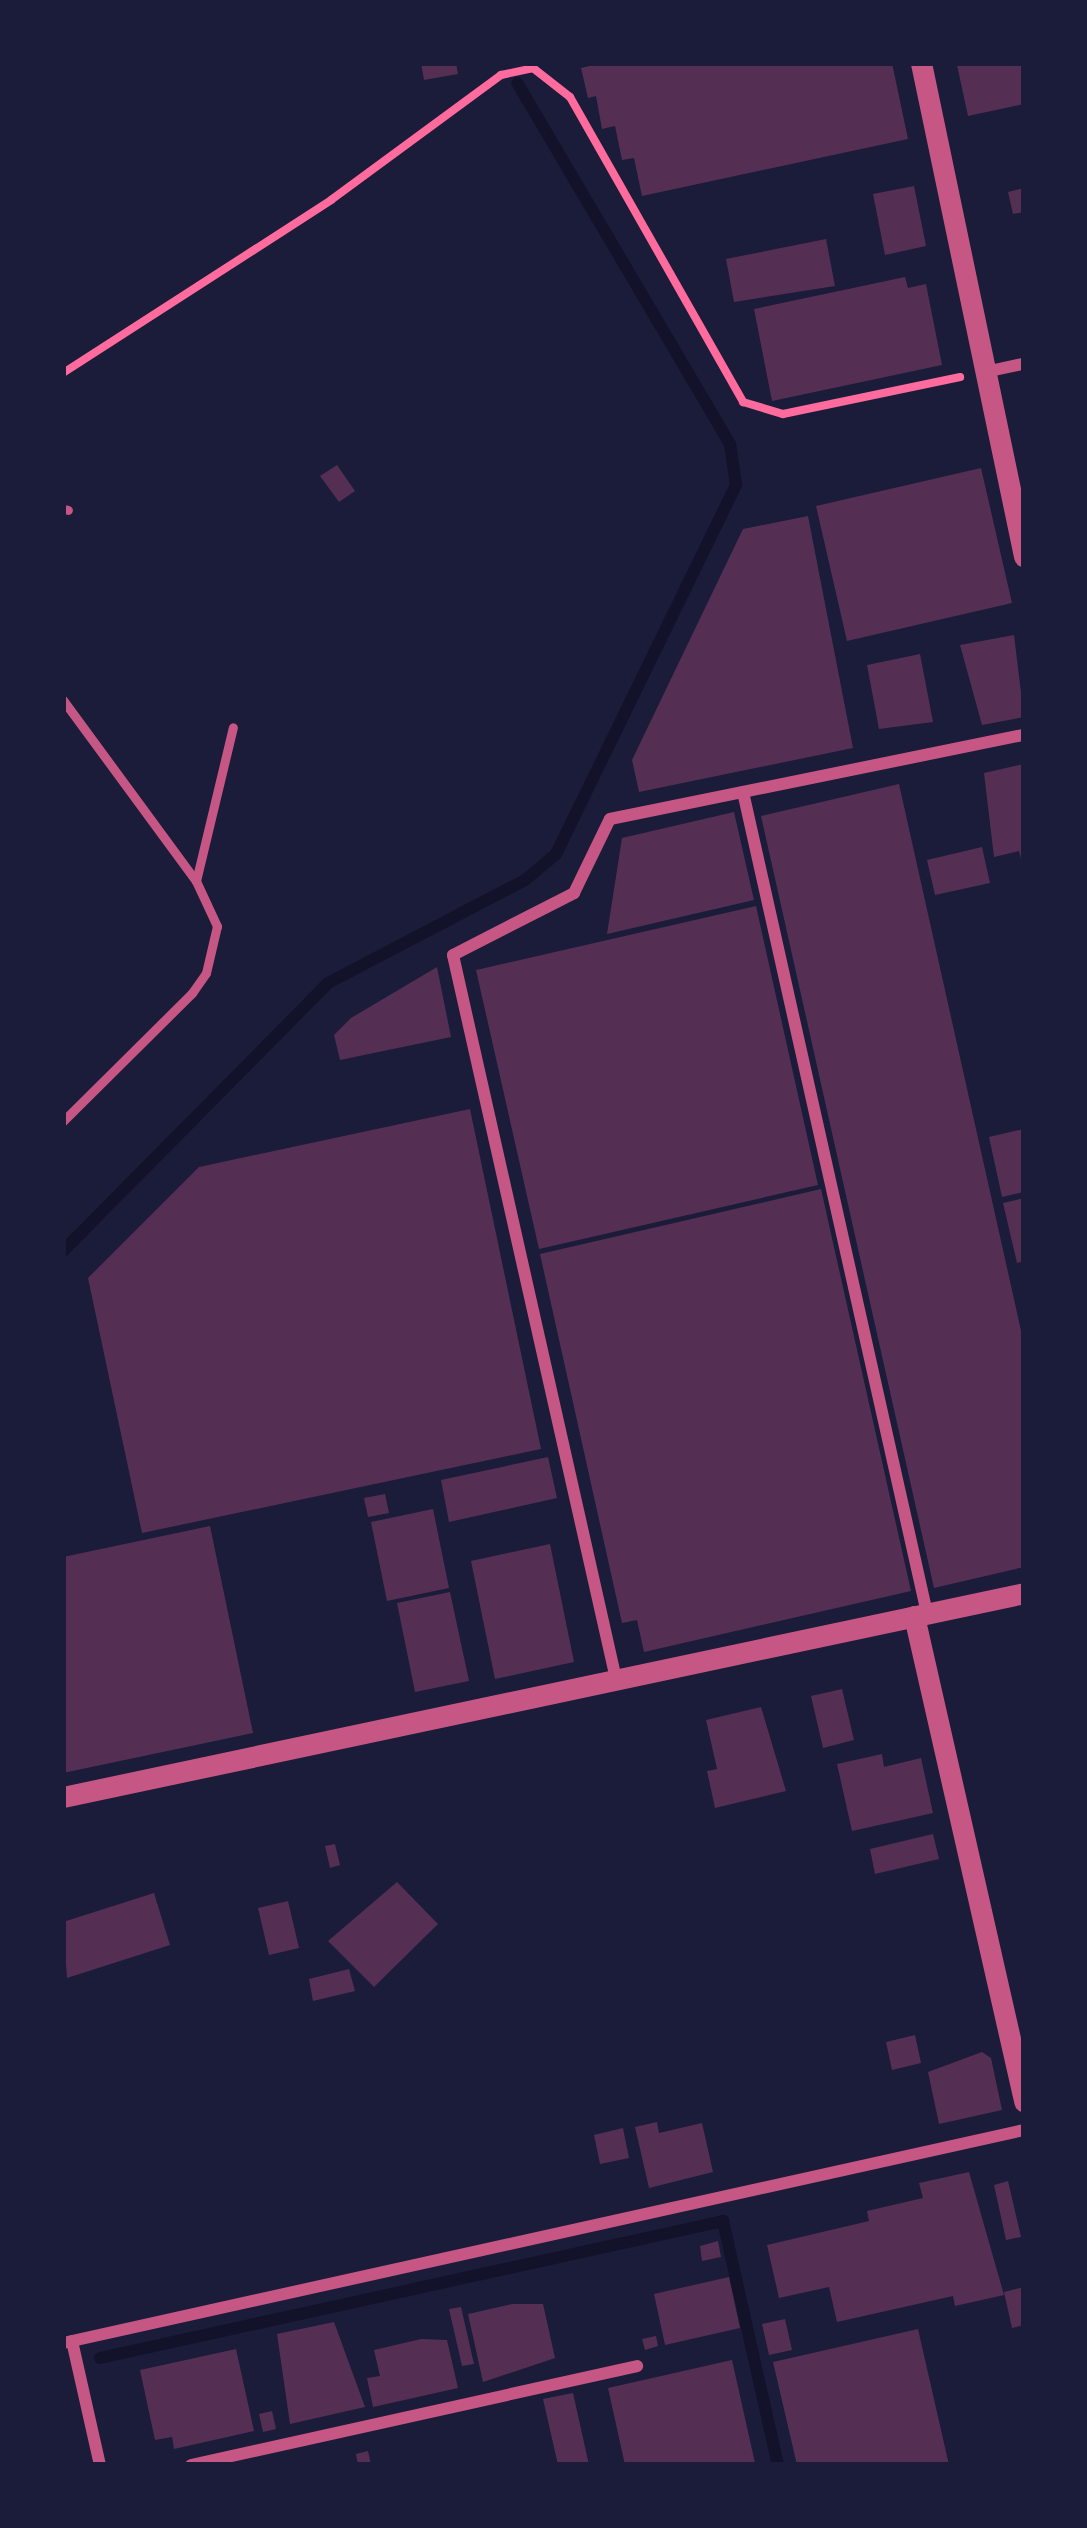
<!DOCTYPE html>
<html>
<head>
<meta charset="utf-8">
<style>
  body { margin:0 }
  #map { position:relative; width:1087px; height:2528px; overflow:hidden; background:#1b1b3a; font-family:"Public Sans",sans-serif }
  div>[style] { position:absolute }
  .stream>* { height:12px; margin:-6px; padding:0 6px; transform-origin:6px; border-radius:6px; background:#12122b }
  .building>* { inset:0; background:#542f53 }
  .path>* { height:8px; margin:-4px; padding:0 4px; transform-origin:4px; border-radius:4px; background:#ff6b9d }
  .service>* { height:9px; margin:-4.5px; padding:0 4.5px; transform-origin:4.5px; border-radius:4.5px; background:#c65784 }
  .minor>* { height:12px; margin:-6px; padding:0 6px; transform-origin:6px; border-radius:6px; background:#c65784 }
  .tertiary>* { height:21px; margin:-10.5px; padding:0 10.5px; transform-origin:10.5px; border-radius:10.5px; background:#c65784 }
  span { translate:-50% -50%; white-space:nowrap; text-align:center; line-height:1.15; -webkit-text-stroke:12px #1b1b3a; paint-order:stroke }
  .frame { position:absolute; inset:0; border:66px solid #1b1b3a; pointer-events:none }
</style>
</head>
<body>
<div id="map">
  <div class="stream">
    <div style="left:63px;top:1251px;width:377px;rotate:-45.3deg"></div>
    <div style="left:328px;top:983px;width:222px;rotate:-27.6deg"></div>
    <div style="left:525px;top:880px;width:40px;rotate:-40deg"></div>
    <div style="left:556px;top:854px;width:411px;rotate:-64deg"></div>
    <div style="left:736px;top:485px;width:41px;rotate:-98.3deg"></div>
    <div style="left:730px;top:444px;width:419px;rotate:-120.5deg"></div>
    <div style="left:100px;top:2358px;width:638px;rotate:-12.4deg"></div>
    <div style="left:723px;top:2221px;width:250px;rotate:77.3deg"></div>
  </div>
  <div class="building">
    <div style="clip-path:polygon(421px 63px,456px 63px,458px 74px,424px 80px)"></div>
    <div style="clip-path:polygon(603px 63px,892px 63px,908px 139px,642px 196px,634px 158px,622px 160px,615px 126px,602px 129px,596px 96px,588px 98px,581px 68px)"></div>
    <div style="clip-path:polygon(1024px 63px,1024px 104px,968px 116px,957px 65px)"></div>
    <div style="clip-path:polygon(914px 186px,926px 246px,885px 255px,873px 194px)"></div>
    <div style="clip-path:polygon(1024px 188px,1024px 212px,1013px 214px,1008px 192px)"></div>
    <div style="clip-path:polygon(826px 239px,835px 286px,734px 302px,726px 259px)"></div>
    <div style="clip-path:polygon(905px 277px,908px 288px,926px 284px,942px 365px,772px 401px,754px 309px)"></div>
    <div style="clip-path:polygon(337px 465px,355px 491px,339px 502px,320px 476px)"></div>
    <div style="clip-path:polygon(981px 468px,1012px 603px,847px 641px,816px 506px)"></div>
    <div style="clip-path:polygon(808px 516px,853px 748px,639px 792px,632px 760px,743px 529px)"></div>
    <div style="clip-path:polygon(1014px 635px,1024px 717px,982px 725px,960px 645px)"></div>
    <div style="clip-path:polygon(920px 654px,933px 722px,879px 729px,867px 665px)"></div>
    <div style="clip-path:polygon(1024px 764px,1024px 863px,1022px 863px,1019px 851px,994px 857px,984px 773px)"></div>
    <div style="clip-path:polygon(899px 784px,1024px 1344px,1024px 1567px,934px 1588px,761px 816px)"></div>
    <div style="clip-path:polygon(734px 812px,754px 900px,607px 934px,622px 838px)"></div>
    <div style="clip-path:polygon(982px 847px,990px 883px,935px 895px,927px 860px)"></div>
    <div style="clip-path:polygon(756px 906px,818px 1185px,539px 1249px,476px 970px)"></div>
    <div style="clip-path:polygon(437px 967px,451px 1037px,340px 1060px,334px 1035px,351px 1018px)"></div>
    <div style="clip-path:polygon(470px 1109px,541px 1449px,142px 1533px,88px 1278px,199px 1167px)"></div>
    <div style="clip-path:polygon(1024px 1129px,1024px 1192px,1002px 1197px,989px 1137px)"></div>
    <div style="clip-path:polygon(821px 1189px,911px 1591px,644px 1652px,637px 1620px,622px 1623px,540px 1254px)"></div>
    <div style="clip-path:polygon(1024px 1198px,1024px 1261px,1017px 1263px,1003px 1203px)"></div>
    <div style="clip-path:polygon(548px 1457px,557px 1498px,449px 1522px,441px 1480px)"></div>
    <div style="clip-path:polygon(385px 1494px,389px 1513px,368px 1517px,364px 1498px)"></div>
    <div style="clip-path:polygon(433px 1509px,449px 1588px,387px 1601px,371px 1522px)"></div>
    <div style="clip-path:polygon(210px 1526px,253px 1733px,63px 1773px,63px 1557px)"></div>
    <div style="clip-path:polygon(550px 1544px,574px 1662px,495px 1679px,471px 1561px)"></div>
    <div style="clip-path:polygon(450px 1592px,469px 1681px,415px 1692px,397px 1603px)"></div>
    <div style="clip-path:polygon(842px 1689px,854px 1740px,823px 1748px,811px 1696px)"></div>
    <div style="clip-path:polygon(761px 1707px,786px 1791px,715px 1808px,707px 1771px,717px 1769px,706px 1720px)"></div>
    <div style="clip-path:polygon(882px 1754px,884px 1767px,921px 1758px,933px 1813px,852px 1831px,837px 1764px)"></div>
    <div style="clip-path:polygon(933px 1834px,939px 1859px,875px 1874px,870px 1849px)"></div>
    <div style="clip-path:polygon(335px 1844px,340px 1865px,330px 1868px,325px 1846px)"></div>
    <div style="clip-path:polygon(397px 1882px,438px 1924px,374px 1987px,328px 1941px)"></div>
    <div style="clip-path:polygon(154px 1893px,170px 1945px,67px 1978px,63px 1922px)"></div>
    <div style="clip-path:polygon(288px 1901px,299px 1948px,269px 1955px,258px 1908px)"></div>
    <div style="clip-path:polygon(349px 1969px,355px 1991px,313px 2001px,309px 1979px)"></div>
    <div style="clip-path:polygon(915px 2035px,921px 2063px,892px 2070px,886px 2042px)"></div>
    <div style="clip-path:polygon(982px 2052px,991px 2058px,1002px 2110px,939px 2124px,928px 2072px)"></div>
    <div style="clip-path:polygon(657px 2122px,659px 2133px,702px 2123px,713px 2172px,649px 2188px,635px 2127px)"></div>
    <div style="clip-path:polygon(623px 2128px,629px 2158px,600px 2164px,594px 2135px)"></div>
    <div style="clip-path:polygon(969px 2172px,1004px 2295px,955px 2306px,953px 2296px,837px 2322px,829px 2287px,779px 2298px,767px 2245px,869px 2221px,867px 2211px,923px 2198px,919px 2183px)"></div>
    <div style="clip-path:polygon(1008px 2181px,1021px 2237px,1006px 2240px,994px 2185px)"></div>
    <div style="clip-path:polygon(718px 2241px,721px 2257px,702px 2261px,700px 2246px)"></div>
    <div style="clip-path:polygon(729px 2277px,740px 2328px,665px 2345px,654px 2294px)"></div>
    <div style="clip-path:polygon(1024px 2287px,1024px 2325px,1012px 2328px,1004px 2292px)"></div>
    <div style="clip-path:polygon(512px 2304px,543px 2304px,555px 2358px,483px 2382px,468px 2314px)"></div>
    <div style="clip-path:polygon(461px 2307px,474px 2364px,462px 2366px,449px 2309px)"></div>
    <div style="clip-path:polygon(785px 2319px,792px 2350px,769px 2355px,762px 2324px)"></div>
    <div style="clip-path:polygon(334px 2322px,365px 2407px,290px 2424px,277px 2334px)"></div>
    <div style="clip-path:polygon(918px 2329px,949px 2465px,797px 2465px,773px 2362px)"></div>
    <div style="clip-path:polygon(656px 2336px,658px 2346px,645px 2350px,642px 2339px)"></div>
    <div style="clip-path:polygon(421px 2339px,447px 2340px,458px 2388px,373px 2407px,367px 2378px,380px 2376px,374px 2350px)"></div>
    <div style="clip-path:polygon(236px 2349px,254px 2431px,174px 2449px,172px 2437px,155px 2440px,140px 2370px)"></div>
    <div style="clip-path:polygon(732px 2360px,755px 2463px,625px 2465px,608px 2388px)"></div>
    <div style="clip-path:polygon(573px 2393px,589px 2465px,558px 2465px,543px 2399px)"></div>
    <div style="clip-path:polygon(272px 2411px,276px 2429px,263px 2432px,259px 2414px)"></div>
    <div style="clip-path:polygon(368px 2451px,371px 2465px,358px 2465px,356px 2454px)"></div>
  </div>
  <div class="path">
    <div style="left:63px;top:373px;width:319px;rotate:-32.8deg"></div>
    <div style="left:331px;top:200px;width:211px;rotate:-36.3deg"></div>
    <div style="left:501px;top:75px;width:33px;rotate:-12deg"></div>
    <div style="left:533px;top:68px;width:47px;rotate:38.1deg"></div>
    <div style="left:570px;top:97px;width:351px;rotate:60.4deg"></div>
    <div style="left:743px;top:402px;width:42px;rotate:16.7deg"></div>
    <div style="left:783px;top:414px;width:181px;rotate:-11.8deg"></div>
  </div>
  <div class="service">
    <div style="left:63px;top:509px;width:5px;rotate:11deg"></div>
    <div style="left:63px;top:700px;width:225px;rotate:53.7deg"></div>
    <div style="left:196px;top:881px;width:50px;rotate:65deg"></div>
    <div style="left:217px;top:926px;width:48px;rotate:103.2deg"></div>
    <div style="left:206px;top:973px;width:24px;rotate:125deg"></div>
    <div style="left:192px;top:993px;width:182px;rotate:135.2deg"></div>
    <div style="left:196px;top:881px;width:158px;rotate:-76.5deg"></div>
  </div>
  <div class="minor">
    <div style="left:985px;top:372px;width:40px;rotate:-12deg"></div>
    <div style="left:743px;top:792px;width:841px;rotate:77.37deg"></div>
    <div style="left:616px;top:1679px;width:742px;rotate:-102.69deg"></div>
    <div style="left:453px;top:955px;width:136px;rotate:-27.1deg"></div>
    <div style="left:574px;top:893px;width:82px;rotate:-64.1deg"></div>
    <div style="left:610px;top:819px;width:422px;rotate:-11.5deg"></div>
    <div style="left:72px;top:2341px;width:127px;rotate:77.3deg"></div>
    <div style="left:63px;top:2343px;width:984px;rotate:-12.5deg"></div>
    <div style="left:191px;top:2465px;width:457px;rotate:-12.5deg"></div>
  </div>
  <div class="tertiary">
    <div style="left:921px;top:63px;width:504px;rotate:78.2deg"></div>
    <div style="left:914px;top:1616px;width:498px;rotate:77.2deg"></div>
    <div style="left:63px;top:1797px;width:982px;rotate:-11.98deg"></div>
  </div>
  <div class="frame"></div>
</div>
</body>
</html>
